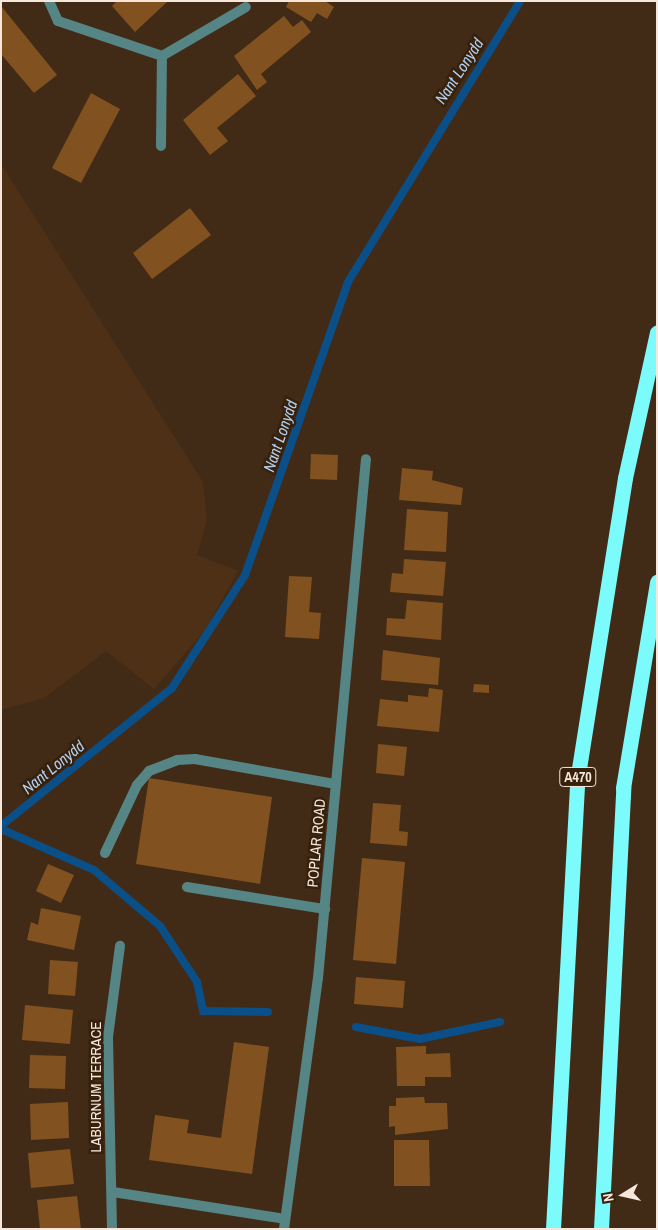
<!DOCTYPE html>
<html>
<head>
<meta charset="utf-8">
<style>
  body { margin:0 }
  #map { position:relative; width:658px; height:1230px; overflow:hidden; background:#422b16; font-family:"Archivo Narrow",sans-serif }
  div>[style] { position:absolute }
  .built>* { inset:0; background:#4d3015 }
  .stream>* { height:8px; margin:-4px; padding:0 4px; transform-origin:4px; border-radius:4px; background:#0a4f88 }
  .building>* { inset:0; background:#825120 }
  .lane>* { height:10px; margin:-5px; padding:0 5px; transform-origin:5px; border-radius:5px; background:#568585 }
  .street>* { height:10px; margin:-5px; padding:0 5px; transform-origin:5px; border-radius:5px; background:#568585 }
  .highway>* { height:15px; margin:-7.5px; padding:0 7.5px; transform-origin:7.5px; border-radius:7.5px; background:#7bfbfb }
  span { translate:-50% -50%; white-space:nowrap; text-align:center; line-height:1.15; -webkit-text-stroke:5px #37210c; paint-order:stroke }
  .shield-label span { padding:1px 4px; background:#37210c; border:1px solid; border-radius:4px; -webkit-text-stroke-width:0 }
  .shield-label { font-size:14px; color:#f6e7da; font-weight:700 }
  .street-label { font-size:15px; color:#f6e7da }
  .water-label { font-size:16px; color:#b2d1f3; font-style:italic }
  .frame { position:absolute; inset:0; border:2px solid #f6e7da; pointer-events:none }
  .north { position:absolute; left:598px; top:1170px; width:50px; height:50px; -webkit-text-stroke:4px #37210c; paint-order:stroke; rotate:260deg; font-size:14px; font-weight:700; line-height:20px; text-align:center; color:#f6e7da }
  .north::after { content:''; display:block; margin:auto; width:18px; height:22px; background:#f6e7da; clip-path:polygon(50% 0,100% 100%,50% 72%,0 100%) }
</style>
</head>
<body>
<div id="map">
  <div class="built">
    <div style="clip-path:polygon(1px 164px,203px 482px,207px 520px,197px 555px,238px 571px,205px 630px,154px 689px,106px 651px,44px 698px,1px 710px)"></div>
  </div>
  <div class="stream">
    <div style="left:1px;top:826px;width:220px;rotate:-38.9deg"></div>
    <div style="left:172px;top:688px;width:135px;rotate:-57.1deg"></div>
    <div style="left:245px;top:575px;width:311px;rotate:-70.6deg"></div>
    <div style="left:348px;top:282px;width:329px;rotate:-58.5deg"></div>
    <div style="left:1px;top:829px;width:102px;rotate:23.8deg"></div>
    <div style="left:94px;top:870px;width:87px;rotate:40.3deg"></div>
    <div style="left:160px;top:926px;width:67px;rotate:56.5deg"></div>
    <div style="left:197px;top:982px;width:30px;rotate:78deg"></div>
    <div style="left:203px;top:1011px;width:65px;rotate:0.9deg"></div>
    <div style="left:356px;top:1027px;width:65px;rotate:10.6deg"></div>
    <div style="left:420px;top:1039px;width:82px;rotate:-12deg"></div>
  </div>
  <div class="building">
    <div style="clip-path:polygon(117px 1px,168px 1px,135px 32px,112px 6px)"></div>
    <div style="clip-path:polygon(289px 1px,325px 1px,334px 7px,327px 19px,317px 13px,311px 22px,286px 7px)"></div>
    <div style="clip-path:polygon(1px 6px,57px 75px,34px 93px,1px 54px)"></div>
    <div style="clip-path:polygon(284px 16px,293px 27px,302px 20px,311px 32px,261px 74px,267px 82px,257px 90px,234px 56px)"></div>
    <div style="clip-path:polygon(238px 74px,256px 96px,217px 128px,228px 141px,210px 155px,183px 120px)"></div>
    <div style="clip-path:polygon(91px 93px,120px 109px,81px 183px,52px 168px)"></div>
    <div style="clip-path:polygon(190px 208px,211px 235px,152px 279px,133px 253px)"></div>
    <div style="clip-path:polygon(311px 454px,338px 455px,337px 480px,310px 479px)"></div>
    <div style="clip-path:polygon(402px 468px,433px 471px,432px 480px,463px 488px,461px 505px,399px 500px)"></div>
    <div style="clip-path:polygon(407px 509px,448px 512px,446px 552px,404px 550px)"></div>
    <div style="clip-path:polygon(404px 559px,446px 562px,443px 596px,390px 592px,392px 573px,403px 574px)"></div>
    <div style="clip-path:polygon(289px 576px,312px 577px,309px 612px,321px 613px,319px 639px,285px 637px)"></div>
    <div style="clip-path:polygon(407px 600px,443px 603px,441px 640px,386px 635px,387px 618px,405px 619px)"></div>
    <div style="clip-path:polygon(383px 650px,440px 658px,438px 685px,381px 680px)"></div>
    <div style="clip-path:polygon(474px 684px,489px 685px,489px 693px,473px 692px)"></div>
    <div style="clip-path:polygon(429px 688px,443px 690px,439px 732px,377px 726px,380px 699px,408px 702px,408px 695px,428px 697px)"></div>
    <div style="clip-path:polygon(378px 744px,407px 747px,404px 776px,376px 773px)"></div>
    <div style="clip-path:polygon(149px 778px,272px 797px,260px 884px,136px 864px)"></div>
    <div style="clip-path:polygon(373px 803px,401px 805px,399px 831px,408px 832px,407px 846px,370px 843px)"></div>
    <div style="clip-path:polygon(362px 858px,405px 862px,396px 964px,353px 960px)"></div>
    <div style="clip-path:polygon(48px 864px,74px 875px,61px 903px,36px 891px)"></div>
    <div style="clip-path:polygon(41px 908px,81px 916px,74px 950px,27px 940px,31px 922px,38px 925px)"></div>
    <div style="clip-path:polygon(50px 960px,78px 962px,75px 996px,48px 994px)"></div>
    <div style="clip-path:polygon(356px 977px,405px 981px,403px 1008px,354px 1004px)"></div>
    <div style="clip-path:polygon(25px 1005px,73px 1010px,70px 1044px,22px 1040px)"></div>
    <div style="clip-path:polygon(234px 1042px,269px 1047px,252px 1174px,149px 1160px,155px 1115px,189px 1120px,187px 1133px,221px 1138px)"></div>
    <div style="clip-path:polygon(426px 1046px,426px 1054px,450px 1053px,451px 1077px,425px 1077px,425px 1086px,397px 1086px,396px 1047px)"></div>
    <div style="clip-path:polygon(30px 1055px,66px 1056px,65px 1089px,29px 1088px)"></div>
    <div style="clip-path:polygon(424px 1097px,425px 1103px,447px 1103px,448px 1129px,395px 1135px,395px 1126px,389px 1127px,389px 1106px,396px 1106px,396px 1098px)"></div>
    <div style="clip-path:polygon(68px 1102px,69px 1138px,31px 1140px,30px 1104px)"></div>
    <div style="clip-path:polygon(394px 1140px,429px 1140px,430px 1186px,394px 1186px)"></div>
    <div style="clip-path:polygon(70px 1149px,74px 1184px,31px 1188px,28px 1153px)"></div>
    <div style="clip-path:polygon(77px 1196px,81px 1229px,40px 1229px,37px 1200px)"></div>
  </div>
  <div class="lane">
    <div style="left:105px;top:853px;width:75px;rotate:-64.8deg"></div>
    <div style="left:137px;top:785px;width:18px;rotate:-49deg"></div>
    <div style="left:149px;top:771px;width:30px;rotate:-21deg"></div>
    <div style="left:177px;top:760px;width:18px;rotate:-3deg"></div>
    <div style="left:195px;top:759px;width:143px;rotate:10.1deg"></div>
    <div style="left:187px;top:887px;width:140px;rotate:9.1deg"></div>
  </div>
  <div class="street">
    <div style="left:49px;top:1px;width:22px;rotate:66deg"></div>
    <div style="left:58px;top:21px;width:110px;rotate:18.6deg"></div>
    <div style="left:162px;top:56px;width:97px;rotate:-30.3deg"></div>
    <div style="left:161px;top:146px;width:90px;rotate:-89.4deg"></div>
    <div style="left:113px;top:1192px;width:174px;rotate:8.9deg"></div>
    <div style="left:112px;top:1229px;width:192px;rotate:-91.2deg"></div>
    <div style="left:108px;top:1037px;width:92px;rotate:-82.5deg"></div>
    <div style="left:284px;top:1229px;width:253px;rotate:-82.3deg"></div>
    <div style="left:318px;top:978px;width:521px;rotate:-84.72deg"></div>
  </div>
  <div class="highway">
    <div style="left:553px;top:1229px;width:449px;rotate:-86.9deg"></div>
    <div style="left:577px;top:781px;width:307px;rotate:-81deg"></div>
    <div style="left:625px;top:478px;width:149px;rotate:-77.6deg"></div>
    <div style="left:601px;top:1229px;width:442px;rotate:-87.1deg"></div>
    <div style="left:623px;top:788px;width:209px;rotate:-80.6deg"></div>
  </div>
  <div class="shield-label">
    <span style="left:578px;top:777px">A470</span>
  </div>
  <div class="street-label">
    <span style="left:316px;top:843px;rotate:-85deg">POPLAR ROAD</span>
    <span style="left:96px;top:1087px;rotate:-90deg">LABURNUM TERRACE</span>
  </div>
  <div class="water-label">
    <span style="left:459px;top:71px;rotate:-57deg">Nant Lonydd</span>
    <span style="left:280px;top:436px;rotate:-71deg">Nant Lonydd</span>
    <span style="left:53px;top:767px;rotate:-39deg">Nant Lonydd</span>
  </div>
  <div class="frame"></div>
  <div class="north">N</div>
</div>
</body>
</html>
